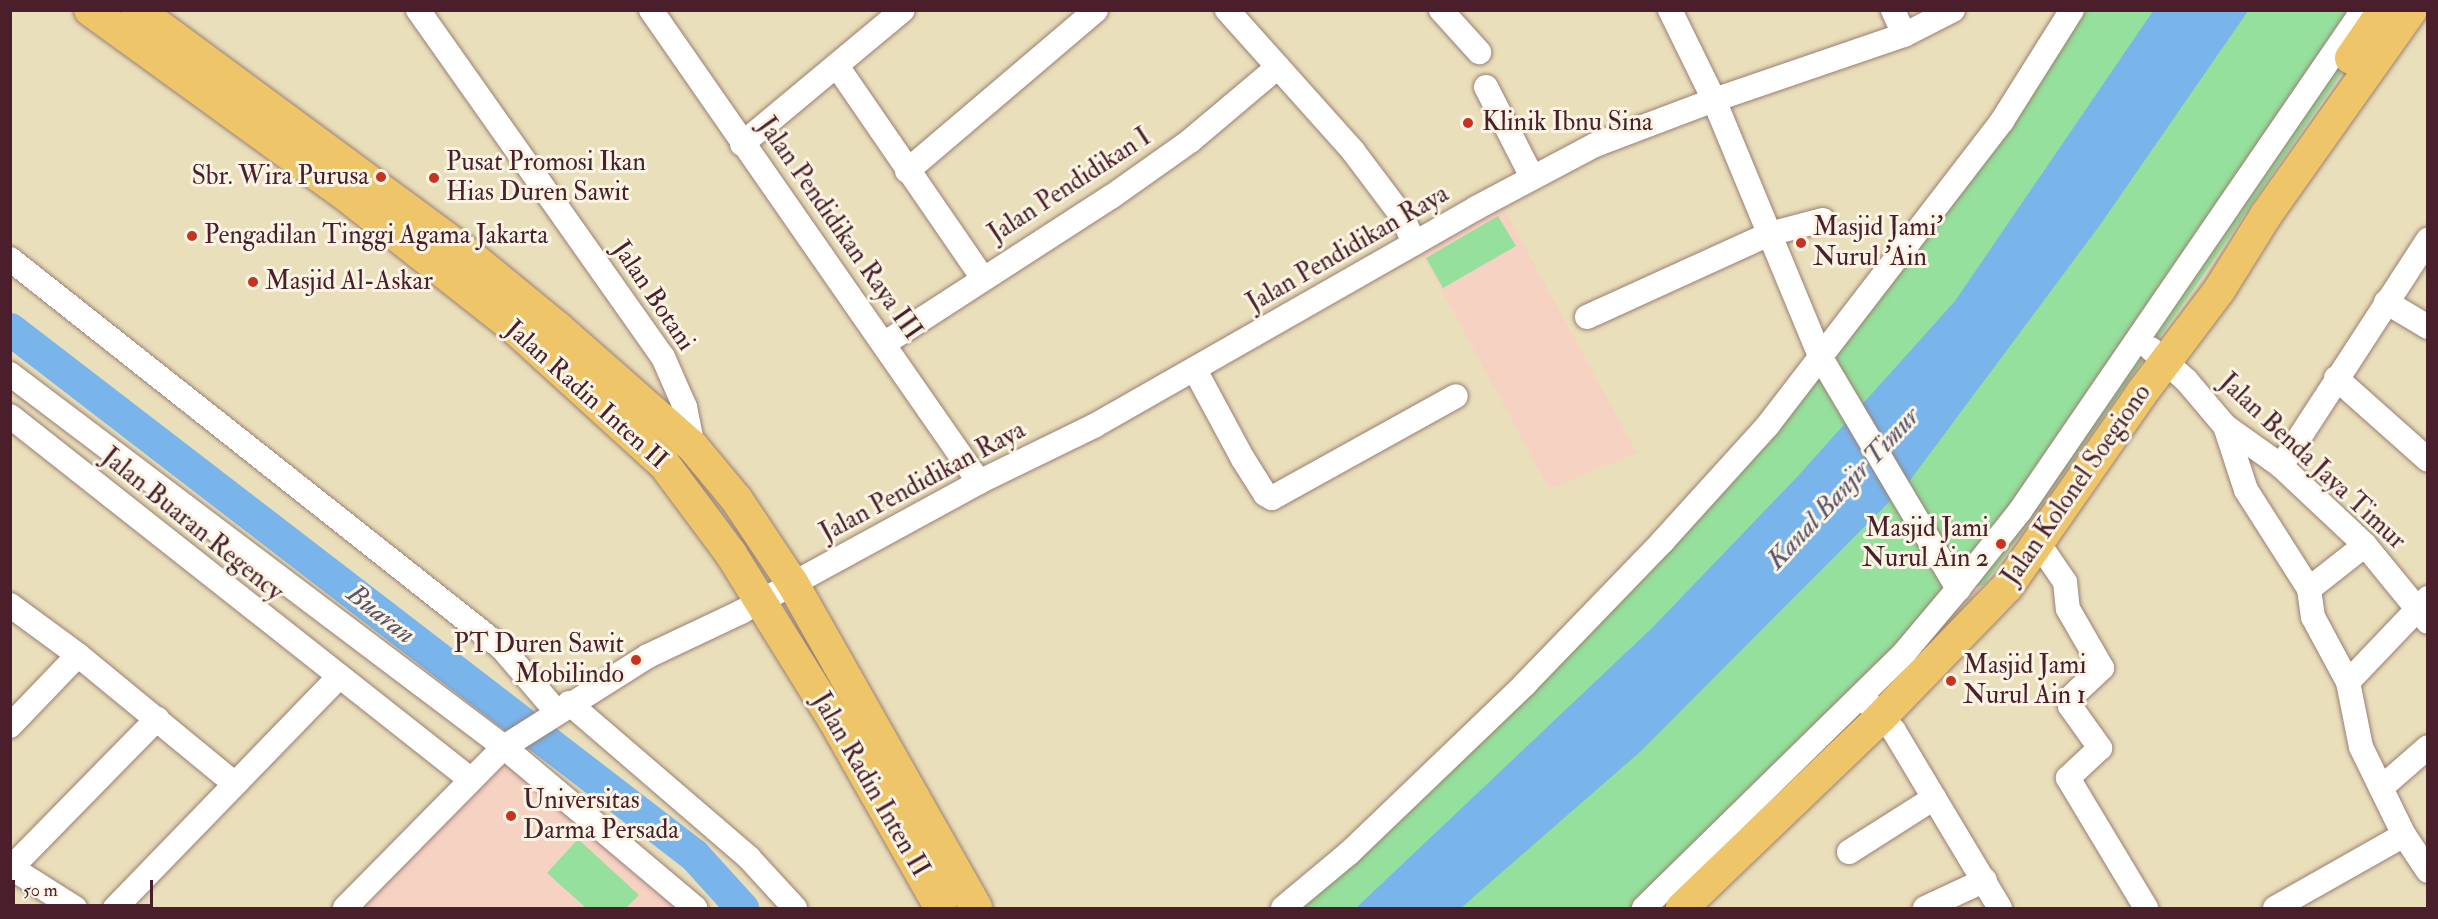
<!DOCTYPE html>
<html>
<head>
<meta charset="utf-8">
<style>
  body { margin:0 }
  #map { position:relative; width:2438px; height:919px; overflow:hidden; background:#eadfbb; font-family:"IM FELL Double Pica",serif }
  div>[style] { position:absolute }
  .built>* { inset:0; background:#f6d2c3 }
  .green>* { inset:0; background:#95e09c }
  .water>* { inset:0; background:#79b5eb }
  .river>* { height:33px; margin:-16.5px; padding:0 16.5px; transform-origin:16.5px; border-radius:16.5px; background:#79b5eb }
  .roads { filter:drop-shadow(0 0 2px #9a7f73) drop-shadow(0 0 2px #9a7f73) }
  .minor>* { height:24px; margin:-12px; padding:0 12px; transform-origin:12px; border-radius:12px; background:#fff }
  .major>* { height:32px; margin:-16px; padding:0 16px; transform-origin:16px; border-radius:16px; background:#eec569 }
  .dots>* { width:16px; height:16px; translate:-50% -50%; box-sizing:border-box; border:3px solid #fcf5e5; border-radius:50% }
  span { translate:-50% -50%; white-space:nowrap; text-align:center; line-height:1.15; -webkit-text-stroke:6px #fcf5e5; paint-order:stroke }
  .poi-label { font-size:26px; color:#4a1f2b }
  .left { translate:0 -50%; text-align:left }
  .right { translate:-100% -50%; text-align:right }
  .street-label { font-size:26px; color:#4a1f2b }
  .water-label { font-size:27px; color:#5a546e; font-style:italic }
  .frame { position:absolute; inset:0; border:12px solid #4a1f2b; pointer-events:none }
  .scale { position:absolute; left:12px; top:880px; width:141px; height:27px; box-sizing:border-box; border:3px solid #4a1f2b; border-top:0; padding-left:8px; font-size:18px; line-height:21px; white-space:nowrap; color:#4a1f2b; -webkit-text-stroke:4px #fcf5e5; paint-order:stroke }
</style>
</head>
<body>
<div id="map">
  <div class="built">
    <div style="clip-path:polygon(1504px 209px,1637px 453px,1549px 489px,1422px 254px)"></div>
    <div style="clip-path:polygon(504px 747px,695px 908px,345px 908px)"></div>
  </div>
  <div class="green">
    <div style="clip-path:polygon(2072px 11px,2384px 11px,2193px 290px,1984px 585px,1958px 590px,1791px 780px,1662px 908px,1281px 908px,1545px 664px,1821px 358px)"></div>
    <div style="clip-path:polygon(1498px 216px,1516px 246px,1443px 288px,1426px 258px)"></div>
    <div style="clip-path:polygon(578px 839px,639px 895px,626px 908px,586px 908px,547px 873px)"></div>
  </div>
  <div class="water">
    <div style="clip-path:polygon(2153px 11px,2248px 11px,2100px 225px,1908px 483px,1641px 751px,1461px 908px,1356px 908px,1652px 628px,1797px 477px,1955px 301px)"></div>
  </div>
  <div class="river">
    <div style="left:10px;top:329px;width:863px;rotate:37.56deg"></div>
    <div style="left:694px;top:855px;width:72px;rotate:47.8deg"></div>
  </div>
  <div class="roads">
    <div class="minor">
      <div style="left:418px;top:10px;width:425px;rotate:54.8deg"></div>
      <div style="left:663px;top:357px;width:55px;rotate:66.3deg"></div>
      <div style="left:685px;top:407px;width:41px;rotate:78.7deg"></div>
      <div style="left:651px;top:10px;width:575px;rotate:55.2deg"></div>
      <div style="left:1227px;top:10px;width:189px;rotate:48.2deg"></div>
      <div style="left:1353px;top:151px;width:81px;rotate:53deg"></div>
      <div style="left:1402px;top:216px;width:30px;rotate:66deg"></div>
      <div style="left:1441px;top:10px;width:57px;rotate:47.9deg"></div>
      <div style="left:1670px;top:10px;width:100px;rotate:63.9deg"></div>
      <div style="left:1714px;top:100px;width:279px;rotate:67.5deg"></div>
      <div style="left:1821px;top:358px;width:269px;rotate:59.3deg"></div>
      <div style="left:1893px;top:10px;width:27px;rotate:66deg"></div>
      <div style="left:837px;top:66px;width:256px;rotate:55.5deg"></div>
      <div style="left:1486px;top:87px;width:101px;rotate:62.9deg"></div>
      <div style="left:742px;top:144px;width:209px;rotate:-39.8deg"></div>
      <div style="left:907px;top:171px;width:248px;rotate:-40.4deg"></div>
      <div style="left:10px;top:259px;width:627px;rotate:38.33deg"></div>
      <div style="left:502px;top:648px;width:83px;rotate:49.4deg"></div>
      <div style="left:2386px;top:302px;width:49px;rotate:30.8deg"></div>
      <div style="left:1587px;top:317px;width:200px;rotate:-24.5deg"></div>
      <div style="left:1769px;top:234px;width:56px;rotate:-14.5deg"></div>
      <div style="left:885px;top:343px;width:269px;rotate:-32.9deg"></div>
      <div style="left:1111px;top:197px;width:97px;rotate:-35.3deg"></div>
      <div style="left:1190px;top:141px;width:115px;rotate:-40.1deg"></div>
      <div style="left:2151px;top:349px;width:47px;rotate:41.5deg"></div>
      <div style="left:2186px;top:380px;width:60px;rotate:49.7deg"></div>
      <div style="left:2225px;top:426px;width:69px;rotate:35.5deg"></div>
      <div style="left:2281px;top:466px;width:115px;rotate:43.2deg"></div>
      <div style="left:2365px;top:545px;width:99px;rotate:50.7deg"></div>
      <div style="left:1195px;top:370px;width:101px;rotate:61.7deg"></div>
      <div style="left:1243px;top:459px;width:41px;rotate:57.8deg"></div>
      <div style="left:1265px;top:494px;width:8px;rotate:30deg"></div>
      <div style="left:1272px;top:498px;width:210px;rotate:-29deg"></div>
      <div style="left:10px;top:374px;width:619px;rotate:37.06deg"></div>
      <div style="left:504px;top:747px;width:250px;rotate:40.1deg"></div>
      <div style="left:2336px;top:378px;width:123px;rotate:41.7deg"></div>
      <div style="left:10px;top:416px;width:586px;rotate:38.28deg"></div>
      <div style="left:2225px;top:426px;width:67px;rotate:71.8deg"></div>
      <div style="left:2246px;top:490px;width:117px;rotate:57.5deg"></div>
      <div style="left:2309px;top:589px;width:28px;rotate:82deg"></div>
      <div style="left:2313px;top:617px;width:74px;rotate:61.7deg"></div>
      <div style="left:2348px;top:682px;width:66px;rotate:78.7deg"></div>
      <div style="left:2361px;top:747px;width:98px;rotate:64deg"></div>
      <div style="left:2404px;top:835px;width:43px;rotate:56.3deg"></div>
      <div style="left:2281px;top:466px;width:270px;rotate:-57deg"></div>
      <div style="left:2039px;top:544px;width:46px;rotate:55.6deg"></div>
      <div style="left:2065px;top:582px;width:27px;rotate:84deg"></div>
      <div style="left:2068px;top:609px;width:68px;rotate:60deg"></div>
      <div style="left:2102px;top:668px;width:45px;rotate:136.8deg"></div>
      <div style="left:2069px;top:699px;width:7px;rotate:82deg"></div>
      <div style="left:2070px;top:706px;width:52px;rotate:54.5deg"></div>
      <div style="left:2100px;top:748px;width:44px;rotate:136.8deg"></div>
      <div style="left:2068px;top:778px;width:152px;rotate:59deg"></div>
      <div style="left:2309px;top:589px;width:71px;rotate:-38.2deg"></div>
      <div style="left:10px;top:605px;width:84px;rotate:36.3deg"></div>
      <div style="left:78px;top:655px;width:202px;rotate:39.4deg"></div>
      <div style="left:2348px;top:682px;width:116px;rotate:-46.4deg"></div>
      <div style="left:569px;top:703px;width:238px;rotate:40.7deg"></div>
      <div style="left:749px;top:858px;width:68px;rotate:47.4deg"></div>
      <div style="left:1869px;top:704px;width:37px;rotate:47deg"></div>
      <div style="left:1894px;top:731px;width:206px;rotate:59.1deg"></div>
      <div style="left:10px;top:726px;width:98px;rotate:-46.2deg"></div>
      <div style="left:2381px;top:788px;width:62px;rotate:-41.1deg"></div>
      <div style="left:1849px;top:852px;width:101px;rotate:-32.4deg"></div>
      <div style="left:10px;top:867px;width:77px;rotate:32.2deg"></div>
      <div style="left:11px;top:868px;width:209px;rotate:-45.6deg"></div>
      <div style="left:115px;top:908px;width:320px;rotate:-45.9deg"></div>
      <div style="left:345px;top:908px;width:226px;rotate:-45.4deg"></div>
      <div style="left:504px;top:747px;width:170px;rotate:-32.3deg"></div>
      <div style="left:648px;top:656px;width:103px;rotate:-25.3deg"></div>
      <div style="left:741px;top:612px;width:271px;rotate:-28.6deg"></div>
      <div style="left:979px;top:482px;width:128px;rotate:-26deg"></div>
      <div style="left:1094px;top:426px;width:440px;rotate:-29.7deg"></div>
      <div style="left:1476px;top:208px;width:135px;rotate:-27.9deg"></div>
      <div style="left:1595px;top:145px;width:127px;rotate:-20.7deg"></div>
      <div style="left:1714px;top:100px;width:201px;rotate:-18.9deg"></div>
      <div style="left:1904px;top:35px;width:55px;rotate:-27deg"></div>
      <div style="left:1283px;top:908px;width:86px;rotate:-39.8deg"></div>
      <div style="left:1349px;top:853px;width:244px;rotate:-43.8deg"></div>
      <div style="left:1525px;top:684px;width:199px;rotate:-46deg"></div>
      <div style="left:1663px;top:541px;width:156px;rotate:-47.8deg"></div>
      <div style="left:1768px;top:425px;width:384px;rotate:-52.4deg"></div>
      <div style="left:2002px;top:121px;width:131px;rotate:-57.8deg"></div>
      <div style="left:1644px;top:908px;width:366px;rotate:-44.4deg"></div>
      <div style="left:1905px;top:652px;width:82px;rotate:-49.9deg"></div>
      <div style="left:1958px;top:589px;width:100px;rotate:-51.5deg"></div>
      <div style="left:2020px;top:511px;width:607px;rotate:-55.6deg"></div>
      <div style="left:1925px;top:908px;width:66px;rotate:-25deg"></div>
      <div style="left:2275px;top:908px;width:148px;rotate:-29.5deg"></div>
    </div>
    <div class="major">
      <div style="left:90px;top:10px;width:312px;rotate:35.9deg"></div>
      <div style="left:343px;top:193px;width:214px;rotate:38.2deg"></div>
      <div style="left:511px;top:325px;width:207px;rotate:42.3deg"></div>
      <div style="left:664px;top:464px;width:112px;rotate:53.3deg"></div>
      <div style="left:731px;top:554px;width:195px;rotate:58.2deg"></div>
      <div style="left:834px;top:720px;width:216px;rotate:60.4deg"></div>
      <div style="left:137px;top:10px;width:406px;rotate:36.4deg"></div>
      <div style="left:464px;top:251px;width:122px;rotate:39.3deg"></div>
      <div style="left:558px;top:328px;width:180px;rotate:41.4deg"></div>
      <div style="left:693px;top:447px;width:69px;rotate:50.3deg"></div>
      <div style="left:737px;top:500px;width:101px;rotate:56.3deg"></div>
      <div style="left:793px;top:584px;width:372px;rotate:60.5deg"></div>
      <div style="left:2351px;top:58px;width:58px;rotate:-55.5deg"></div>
      <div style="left:1682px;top:908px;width:277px;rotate:-43.8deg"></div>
      <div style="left:1882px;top:716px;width:180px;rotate:-45.9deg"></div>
      <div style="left:2007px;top:587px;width:235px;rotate:-55.2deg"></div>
      <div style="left:2141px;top:394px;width:131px;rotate:-53deg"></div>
      <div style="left:2220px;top:289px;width:87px;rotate:-58.1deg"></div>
      <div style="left:2266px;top:215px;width:251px;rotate:-54.7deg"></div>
    </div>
  </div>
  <div class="dots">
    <div style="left:1468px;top:123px;background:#c8321e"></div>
    <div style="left:381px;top:177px;background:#c8321e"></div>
    <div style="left:434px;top:178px;background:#c8321e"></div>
    <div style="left:192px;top:236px;background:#c8321e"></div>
    <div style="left:1801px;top:243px;background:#c8321e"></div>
    <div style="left:253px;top:282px;background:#c8321e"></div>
    <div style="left:2001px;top:544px;background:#c8321e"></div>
    <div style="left:636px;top:660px;background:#c8321e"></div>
    <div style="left:1951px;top:681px;background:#c8321e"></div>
    <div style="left:511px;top:816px;background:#c8321e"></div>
  </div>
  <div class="poi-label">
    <span class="left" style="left:1482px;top:123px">Klinik Ibnu Sina</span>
    <span class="left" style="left:446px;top:178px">Pusat Promosi Ikan<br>Hias Duren Sawit</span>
    <span class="right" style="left:369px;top:177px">Sbr. Wira Purusa</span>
    <span class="left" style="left:1813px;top:243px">Masjid Jami'<br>Nurul 'Ain</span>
    <span class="left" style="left:204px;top:236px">Pengadilan Tinggi Agama Jakarta</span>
    <span class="left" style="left:265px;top:282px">Masjid Al-Askar</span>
    <span class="right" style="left:1989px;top:544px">Masjid Jami<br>Nurul Ain 2</span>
    <span class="right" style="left:624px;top:660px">PT Duren Sawit<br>Mobilindo</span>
    <span class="left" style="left:1963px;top:681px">Masjid Jami<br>Nurul Ain 1</span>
    <span class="left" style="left:523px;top:816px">Universitas<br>Darma Persada</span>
  </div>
  <div class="street-label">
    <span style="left:1070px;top:186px;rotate:-33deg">Jalan Pendidikan I</span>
    <span style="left:839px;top:229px;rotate:55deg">Jalan Pendidikan Raya III</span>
    <span style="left:1348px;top:249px;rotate:-30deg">Jalan Pendidikan Raya</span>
    <span style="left:653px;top:296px;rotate:56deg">Jalan Botani</span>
    <span style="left:586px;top:395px;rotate:42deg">Jalan Radin Inten II</span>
    <span style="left:2312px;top:462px;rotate:43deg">Jalan Benda Jaya Timur</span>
    <span style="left:923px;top:482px;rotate:-28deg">Jalan Pendidikan Raya</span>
    <span style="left:2077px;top:485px;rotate:-55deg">Jalan Kolonel Soegiono</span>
    <span style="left:192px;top:525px;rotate:39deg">Jalan Buaran Regency</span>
    <span style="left:870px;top:785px;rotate:60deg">Jalan Radin Inten II</span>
  </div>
  <div class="water-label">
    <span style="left:1843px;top:488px;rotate:-47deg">Kanal Banjir Timur</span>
    <span style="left:381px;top:614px;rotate:38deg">Buaran</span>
  </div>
  <div class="frame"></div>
  <div class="scale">50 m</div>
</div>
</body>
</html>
